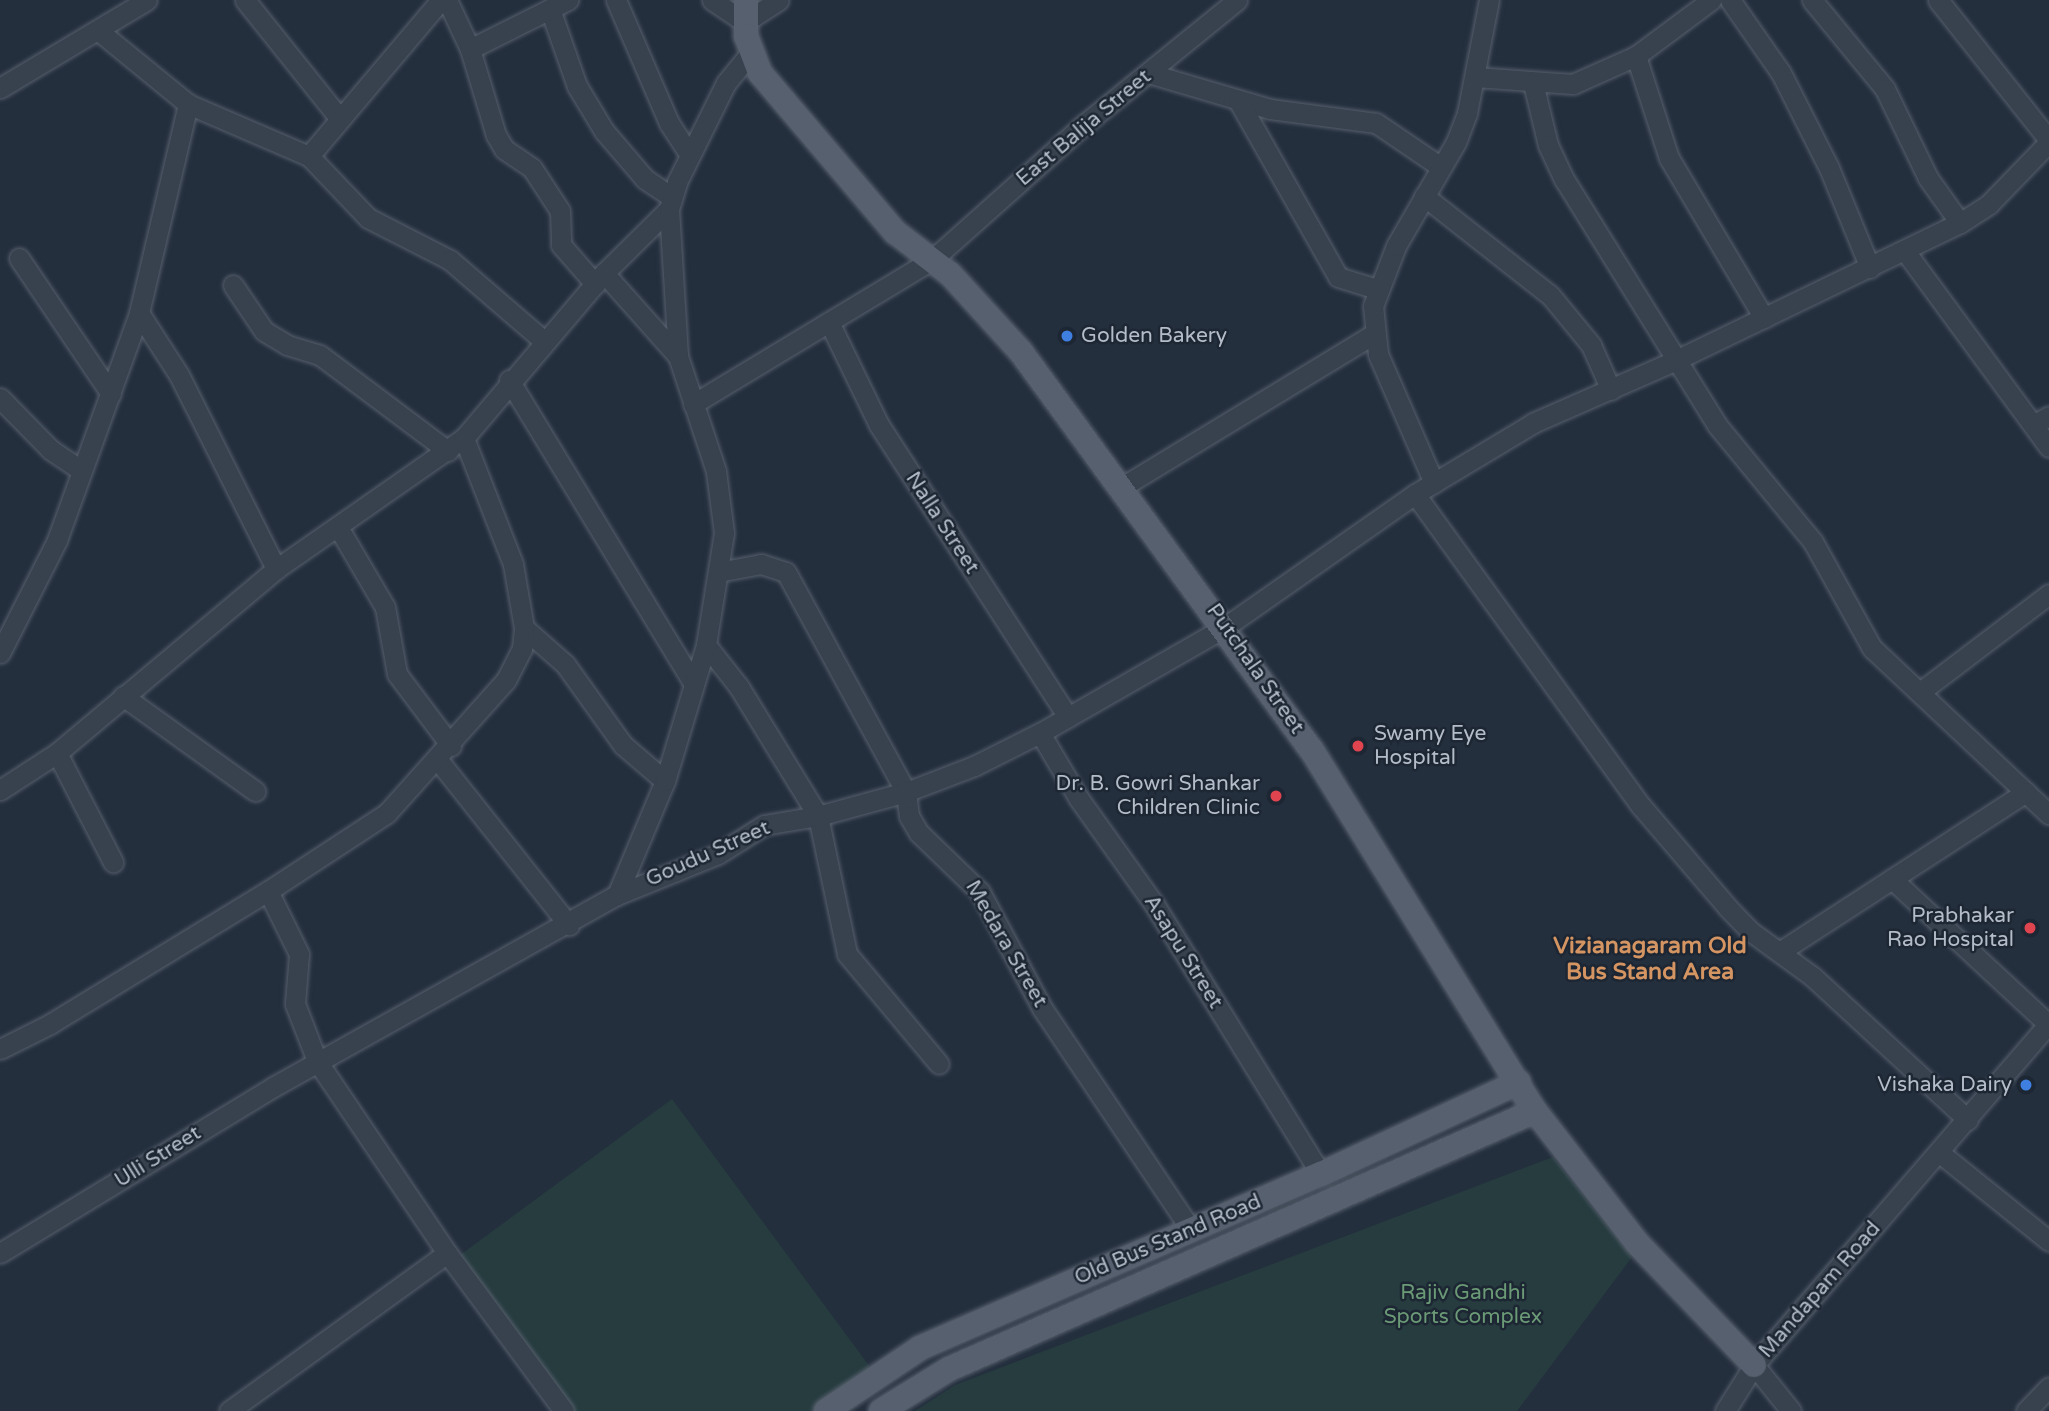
<!DOCTYPE html>
<html>
<head>
<meta charset="utf-8">
<style>
  body { margin:0 }
  #map { position:relative; width:2049px; height:1411px; overflow:hidden; background:#242f3e; font-family:"Varela Round",sans-serif }
  div>[style] { position:absolute }
  .green>* { inset:0; background:#263c3f }
  .roads { filter:drop-shadow(0 0 2px #565f6c) drop-shadow(0 0 2px #565f6c) }
  .minor>* { height:19px; margin:-9.5px; padding:0 9.5px; transform-origin:9.5px; border-radius:9.5px; background:#38414e }
  .major>* { height:24px; margin:-12px; padding:0 12px; transform-origin:12px; border-radius:12px; background:#56606e }
  .dots>* { width:19px; height:19px; translate:-50% -50%; box-sizing:border-box; border:4px solid #1d2633; border-radius:50% }
  span { translate:-50% -50%; white-space:nowrap; text-align:center; line-height:1.15; -webkit-text-stroke:5px #1d2633; paint-order:stroke }
  .street-label { font-size:21px; color:#b4bcc9 }
  .poi-label { font-size:21px; color:#b4bcc9 }
  .left { translate:0 -50%; text-align:left }
  .right { translate:-100% -50%; text-align:right }
  .park-label { font-size:21px; color:#6b9a76 }
  .neighbourhood-label { font-size:23px; color:#d59563; font-weight:700 }
</style>
</head>
<body>
<div id="map">
  <div class="green">
    <div style="clip-path:polygon(672px 1099px,873px 1371px,819px 1411px,557px 1411px,448px 1264px)"></div>
    <div style="clip-path:polygon(1553px 1157px,1632px 1257px,1517px 1411px,915px 1411px,955px 1385px)"></div>
  </div>
  <div class="roads">
    <div class="minor">
      <div style="left:245px;top:0;width:152px;rotate:51.4deg"></div>
      <div style="left:447px;top:0;width:54px;rotate:64.9deg"></div>
      <div style="left:470px;top:49px;width:90px;rotate:73.2deg"></div>
      <div style="left:496px;top:135px;width:16px;rotate:60deg"></div>
      <div style="left:504px;top:149px;width:34px;rotate:34deg"></div>
      <div style="left:532px;top:168px;width:51px;rotate:56.9deg"></div>
      <div style="left:560px;top:211px;width:34px;rotate:88deg"></div>
      <div style="left:561px;top:245px;width:52px;rotate:48.9deg"></div>
      <div style="left:616px;top:0;width:134px;rotate:66.7deg"></div>
      <div style="left:669px;top:123px;width:38px;rotate:57deg"></div>
      <div style="left:712px;top:0;width:40px;rotate:34deg"></div>
      <div style="left:745px;top:22px;width:40px;rotate:-32.9deg"></div>
      <div style="left:1730px;top:0;width:89px;rotate:55.1deg"></div>
      <div style="left:1781px;top:73px;width:106px;rotate:63.2deg"></div>
      <div style="left:1829px;top:168px;width:108px;rotate:67.7deg"></div>
      <div style="left:1812px;top:0;width:115px;rotate:50.6deg"></div>
      <div style="left:1885px;top:89px;width:99px;rotate:64.2deg"></div>
      <div style="left:1928px;top:178px;width:55px;rotate:54.6deg"></div>
      <div style="left:1938px;top:0;width:179px;rotate:51.6deg"></div>
      <div style="left:550px;top:9px;width:82px;rotate:70.7deg"></div>
      <div style="left:577px;top:86px;width:52px;rotate:59deg"></div>
      <div style="left:604px;top:131px;width:63px;rotate:49.5deg"></div>
      <div style="left:645px;top:179px;width:32px;rotate:34deg"></div>
      <div style="left:100px;top:32px;width:114px;rotate:39.3deg"></div>
      <div style="left:188px;top:104px;width:132px;rotate:23.3deg"></div>
      <div style="left:309px;top:156px;width:86px;rotate:46.4deg"></div>
      <div style="left:368px;top:218px;width:92px;rotate:27.1deg"></div>
      <div style="left:450px;top:260px;width:124px;rotate:40.8deg"></div>
      <div style="left:470px;top:49px;width:110px;rotate:-26.6deg"></div>
      <div style="left:1636px;top:56px;width:107px;rotate:72.1deg"></div>
      <div style="left:1669px;top:158px;width:186px;rotate:59.3deg"></div>
      <div style="left:1148px;top:73px;width:127px;rotate:16.4deg"></div>
      <div style="left:1270px;top:109px;width:107px;rotate:7.5deg"></div>
      <div style="left:1376px;top:123px;width:78px;rotate:34.1deg"></div>
      <div style="left:1475px;top:77px;width:98px;rotate:4.1deg"></div>
      <div style="left:1573px;top:84px;width:69px;rotate:-24deg"></div>
      <div style="left:1636px;top:56px;width:94px;rotate:-36.7deg"></div>
      <div style="left:1533px;top:83px;width:64px;rotate:76.4deg"></div>
      <div style="left:1548px;top:145px;width:38px;rotate:65deg"></div>
      <div style="left:1564px;top:179px;width:290px;rotate:58.1deg"></div>
      <div style="left:1717px;top:425px;width:151px;rotate:50.6deg"></div>
      <div style="left:1813px;top:542px;width:121px;rotate:60.9deg"></div>
      <div style="left:1872px;top:648px;width:243px;rotate:43.2deg"></div>
      <div style="left:0;top:88px;width:171px;rotate:-30.9deg"></div>
      <div style="left:1238px;top:100px;width:203px;rotate:60.5deg"></div>
      <div style="left:1338px;top:277px;width:41px;rotate:17.1deg"></div>
      <div style="left:309px;top:156px;width:204px;rotate:-49.8deg"></div>
      <div style="left:1424px;top:196px;width:160px;rotate:38.2deg"></div>
      <div style="left:1550px;top:295px;width:65px;rotate:50.6deg"></div>
      <div style="left:1591px;top:345px;width:49px;rotate:66deg"></div>
      <div style="left:1905px;top:251px;width:243px;rotate:53.7deg"></div>
      <div style="left:19px;top:258px;width:164px;rotate:55.9deg"></div>
      <div style="left:604px;top:273px;width:111px;rotate:48.3deg"></div>
      <div style="left:233px;top:285px;width:55px;rotate:56deg"></div>
      <div style="left:264px;top:331px;width:27px;rotate:31deg"></div>
      <div style="left:287px;top:345px;width:34px;rotate:17deg"></div>
      <div style="left:320px;top:355px;width:160px;rotate:36.9deg"></div>
      <div style="left:139px;top:313px;width:74px;rotate:57.2deg"></div>
      <div style="left:179px;top:375px;width:217px;rotate:63.4deg"></div>
      <div style="left:829px;top:322px;width:114px;rotate:64.1deg"></div>
      <div style="left:879px;top:425px;width:348px;rotate:57.1deg"></div>
      <div style="left:509px;top:380px;width:356px;rotate:58.7deg"></div>
      <div style="left:0;top:398px;width:73px;rotate:45.6deg"></div>
      <div style="left:51px;top:450px;width:37px;rotate:34deg"></div>
      <div style="left:693px;top:404px;width:280px;rotate:-31.1deg"></div>
      <div style="left:933px;top:259px;width:198px;rotate:-41.7deg"></div>
      <div style="left:1081px;top:127px;width:201px;rotate:-39.1deg"></div>
      <div style="left:2033px;top:425px;width:18px;rotate:-29deg"></div>
      <div style="left:1434px;top:483px;width:141px;rotate:-113.5deg"></div>
      <div style="left:1378px;top:354px;width:48px;rotate:-95.9deg"></div>
      <div style="left:1373px;top:306px;width:64px;rotate:-69deg"></div>
      <div style="left:1396px;top:246px;width:120px;rotate:-60deg"></div>
      <div style="left:1456px;top:142px;width:31px;rotate:-69deg"></div>
      <div style="left:1467px;top:113px;width:115px;rotate:-79deg"></div>
      <div style="left:1122px;top:487px;width:295px;rotate:-31.3deg"></div>
      <div style="left:1415px;top:494px;width:385px;rotate:54.1deg"></div>
      <div style="left:1641px;top:806px;width:134px;rotate:49.5deg"></div>
      <div style="left:1728px;top:908px;width:32px;rotate:46deg"></div>
      <div style="left:1750px;top:931px;width:77px;rotate:36deg"></div>
      <div style="left:1812px;top:976px;width:212px;rotate:42.7deg"></div>
      <div style="left:338px;top:527px;width:93px;rotate:59.6deg"></div>
      <div style="left:385px;top:607px;width:68px;rotate:79.8deg"></div>
      <div style="left:397px;top:674px;width:90px;rotate:53.1deg"></div>
      <div style="left:718px;top:572px;width:44px;rotate:-10.5deg"></div>
      <div style="left:761px;top:564px;width:26px;rotate:18deg"></div>
      <div style="left:786px;top:572px;width:251px;rotate:61.4deg"></div>
      <div style="left:906px;top:792px;width:24px;rotate:83deg"></div>
      <div style="left:909px;top:816px;width:20px;rotate:60deg"></div>
      <div style="left:919px;top:833px;width:85px;rotate:44deg"></div>
      <div style="left:980px;top:892px;width:132px;rotate:61.9deg"></div>
      <div style="left:1042px;top:1008px;width:267px;rotate:56.1deg"></div>
      <div style="left:524px;top:628px;width:55px;rotate:41.3deg"></div>
      <div style="left:565px;top:664px;width:100px;rotate:54.4deg"></div>
      <div style="left:623px;top:745px;width:55px;rotate:40.6deg"></div>
      <div style="left:706px;top:645px;width:53px;rotate:51.8deg"></div>
      <div style="left:739px;top:687px;width:151px;rotate:58.5deg"></div>
      <div style="left:818px;top:816px;width:141px;rotate:78.1deg"></div>
      <div style="left:847px;top:954px;width:143px;rotate:50.1deg"></div>
      <div style="left:0;top:653px;width:127px;rotate:-63.2deg"></div>
      <div style="left:57px;top:540px;width:241px;rotate:-70.1deg"></div>
      <div style="left:139px;top:313px;width:215px;rotate:-76.8deg"></div>
      <div style="left:1920px;top:692px;width:162px;rotate:-37.2deg"></div>
      <div style="left:123px;top:696px;width:163px;rotate:35.7deg"></div>
      <div style="left:1040px;top:733px;width:77px;rotate:59.4deg"></div>
      <div style="left:1079px;top:799px;width:129px;rotate:54.5deg"></div>
      <div style="left:1154px;top:904px;width:317px;rotate:58.3deg"></div>
      <div style="left:57px;top:753px;width:123px;rotate:62.8deg"></div>
      <div style="left:438px;top:760px;width:211px;rotate:51.6deg"></div>
      <div style="left:0;top:790px;width:68px;rotate:-33deg"></div>
      <div style="left:57px;top:753px;width:286px;rotate:-40deg"></div>
      <div style="left:276px;top:569px;width:229px;rotate:-34.9deg"></div>
      <div style="left:464px;top:438px;width:216px;rotate:-49.7deg"></div>
      <div style="left:604px;top:273px;width:91px;rotate:-44.6deg"></div>
      <div style="left:1892px;top:879px;width:213px;rotate:42.9deg"></div>
      <div style="left:268px;top:891px;width:70px;rotate:63.8deg"></div>
      <div style="left:299px;top:954px;width:50px;rotate:94.6deg"></div>
      <div style="left:295px;top:1004px;width:61px;rotate:68.9deg"></div>
      <div style="left:317px;top:1061px;width:232px;rotate:55.9deg"></div>
      <div style="left:447px;top:1253px;width:197px;rotate:53.5deg"></div>
      <div style="left:617px;top:895px;width:124px;rotate:-67.2deg"></div>
      <div style="left:665px;top:781px;width:142px;rotate:-73.2deg"></div>
      <div style="left:706px;top:645px;width:113px;rotate:-80.9deg"></div>
      <div style="left:724px;top:533px;width:63px;rotate:-97.4deg"></div>
      <div style="left:716px;top:471px;width:121px;rotate:-108.3deg"></div>
      <div style="left:678px;top:356px;width:147px;rotate:-93.5deg"></div>
      <div style="left:669px;top:209px;width:28px;rotate:-73deg"></div>
      <div style="left:677px;top:182px;width:110px;rotate:-63.7deg"></div>
      <div style="left:726px;top:83px;width:38px;rotate:-51deg"></div>
      <div style="left:1781px;top:951px;width:292px;rotate:-33deg"></div>
      <div style="left:0;top:1049px;width:56px;rotate:-26.6deg"></div>
      <div style="left:50px;top:1024px;width:255px;rotate:-31.4deg"></div>
      <div style="left:268px;top:891px;width:142px;rotate:-33.2deg"></div>
      <div style="left:387px;top:813px;width:178px;rotate:-48.2deg"></div>
      <div style="left:506px;top:680px;width:36px;rotate:-63deg"></div>
      <div style="left:522px;top:648px;width:20px;rotate:-84deg"></div>
      <div style="left:524px;top:628px;width:65px;rotate:-99.8deg"></div>
      <div style="left:513px;top:564px;width:135px;rotate:-111.3deg"></div>
      <div style="left:1940px;top:1153px;width:140px;rotate:38.9deg"></div>
      <div style="left:0;top:1253px;width:320px;rotate:-31.3deg"></div>
      <div style="left:273px;top:1087px;width:394px;rotate:-29.2deg"></div>
      <div style="left:617px;top:895px;width:109px;rotate:-22.1deg"></div>
      <div style="left:718px;top:854px;width:54px;rotate:-32.2deg"></div>
      <div style="left:764px;top:825px;width:55px;rotate:-9.5deg"></div>
      <div style="left:818px;top:816px;width:91px;rotate:-15.3deg"></div>
      <div style="left:906px;top:792px;width:73px;rotate:-20.9deg"></div>
      <div style="left:974px;top:766px;width:74px;rotate:-26.6deg"></div>
      <div style="left:1040px;top:733px;width:213px;rotate:-29.8deg"></div>
      <div style="left:1225px;top:627px;width:232px;rotate:-35deg"></div>
      <div style="left:1415px;top:494px;width:138px;rotate:-31deg"></div>
      <div style="left:1533px;top:423px;width:154px;rotate:-23.7deg"></div>
      <div style="left:1674px;top:361px;width:318px;rotate:-25.8deg"></div>
      <div style="left:1960px;top:223px;width:35px;rotate:-33deg"></div>
      <div style="left:1989px;top:204px;width:86px;rotate:-45.9deg"></div>
      <div style="left:1754px;top:1365px;width:59px;rotate:51.2deg"></div>
      <div style="left:229px;top:1411px;width:269px;rotate:-35.9deg"></div>
      <div style="left:1725px;top:1411px;width:54px;rotate:-57.8deg"></div>
      <div style="left:1754px;top:1365px;width:452px;rotate:-49.2deg"></div>
      <div style="left:2026px;top:1411px;width:33px;rotate:-46deg"></div>
    </div>
    <div class="major">
      <div style="left:746px;top:0;width:36px;rotate:90deg"></div>
      <div style="left:746px;top:36px;width:40px;rotate:69deg"></div>
      <div style="left:760px;top:73px;width:209px;rotate:49.7deg"></div>
      <div style="left:895px;top:232px;width:69px;rotate:37.4deg"></div>
      <div style="left:950px;top:274px;width:105px;rotate:47.7deg"></div>
      <div style="left:1021px;top:352px;width:492px;rotate:53.9deg"></div>
      <div style="left:1311px;top:749px;width:426px;rotate:58.3deg"></div>
      <div style="left:1535px;top:1111px;width:167px;rotate:52.3deg"></div>
      <div style="left:1637px;top:1243px;width:169px;rotate:46.2deg"></div>
      <div style="left:826px;top:1411px;width:113px;rotate:-33.8deg"></div>
      <div style="left:920px;top:1348px;width:437px;rotate:-23.5deg"></div>
      <div style="left:1321px;top:1174px;width:218px;rotate:-24.9deg"></div>
      <div style="left:881px;top:1411px;width:80px;rotate:-31.7deg"></div>
      <div style="left:949px;top:1369px;width:640px;rotate:-23.76deg"></div>
    </div>
  </div>
  <div class="dots">
    <div style="left:1067px;top:336px;background:#3f7fe0"></div>
    <div style="left:1358px;top:746px;background:#e0444e"></div>
    <div style="left:1276px;top:796px;background:#e0444e"></div>
    <div style="left:2030px;top:928px;background:#e0444e"></div>
    <div style="left:2026px;top:1085px;background:#3f7fe0"></div>
  </div>
  <div class="street-label">
    <span style="left:1084px;top:128px;rotate:-40deg">East Balija Street</span>
    <span style="left:942px;top:523px;rotate:57deg">Nalla Street</span>
    <span style="left:1255px;top:669px;rotate:55deg">Putchala Street</span>
    <span style="left:708px;top:854px;rotate:-24deg">Goudu Street</span>
    <span style="left:1006px;top:944px;rotate:60deg">Medara Street</span>
    <span style="left:1183px;top:952px;rotate:58deg">Asapu Street</span>
    <span style="left:158px;top:1157px;rotate:-32deg">Ulli Street</span>
    <span style="left:1168px;top:1240px;rotate:-23deg">Old Bus Stand Road</span>
    <span style="left:1820px;top:1290px;rotate:-49deg">Mandapam Road</span>
  </div>
  <div class="poi-label">
    <span class="left" style="left:1081px;top:336px">Golden Bakery</span>
    <span class="left" style="left:1374px;top:746px">Swamy Eye<br>Hospital</span>
    <span class="right" style="left:1260px;top:796px">Dr. B. Gowri Shankar<br>Children Clinic</span>
    <span class="right" style="left:2014px;top:928px">Prabhakar<br>Rao Hospital</span>
    <span class="right" style="left:2012px;top:1085px">Vishaka Dairy</span>
  </div>
  <div class="park-label">
    <span style="left:1463px;top:1305px">Rajiv Gandhi<br>Sports Complex</span>
  </div>
  <div class="neighbourhood-label">
    <span style="left:1650px;top:959px">Vizianagaram Old<br>Bus Stand Area</span>
  </div>
</div>
</body>
</html>
